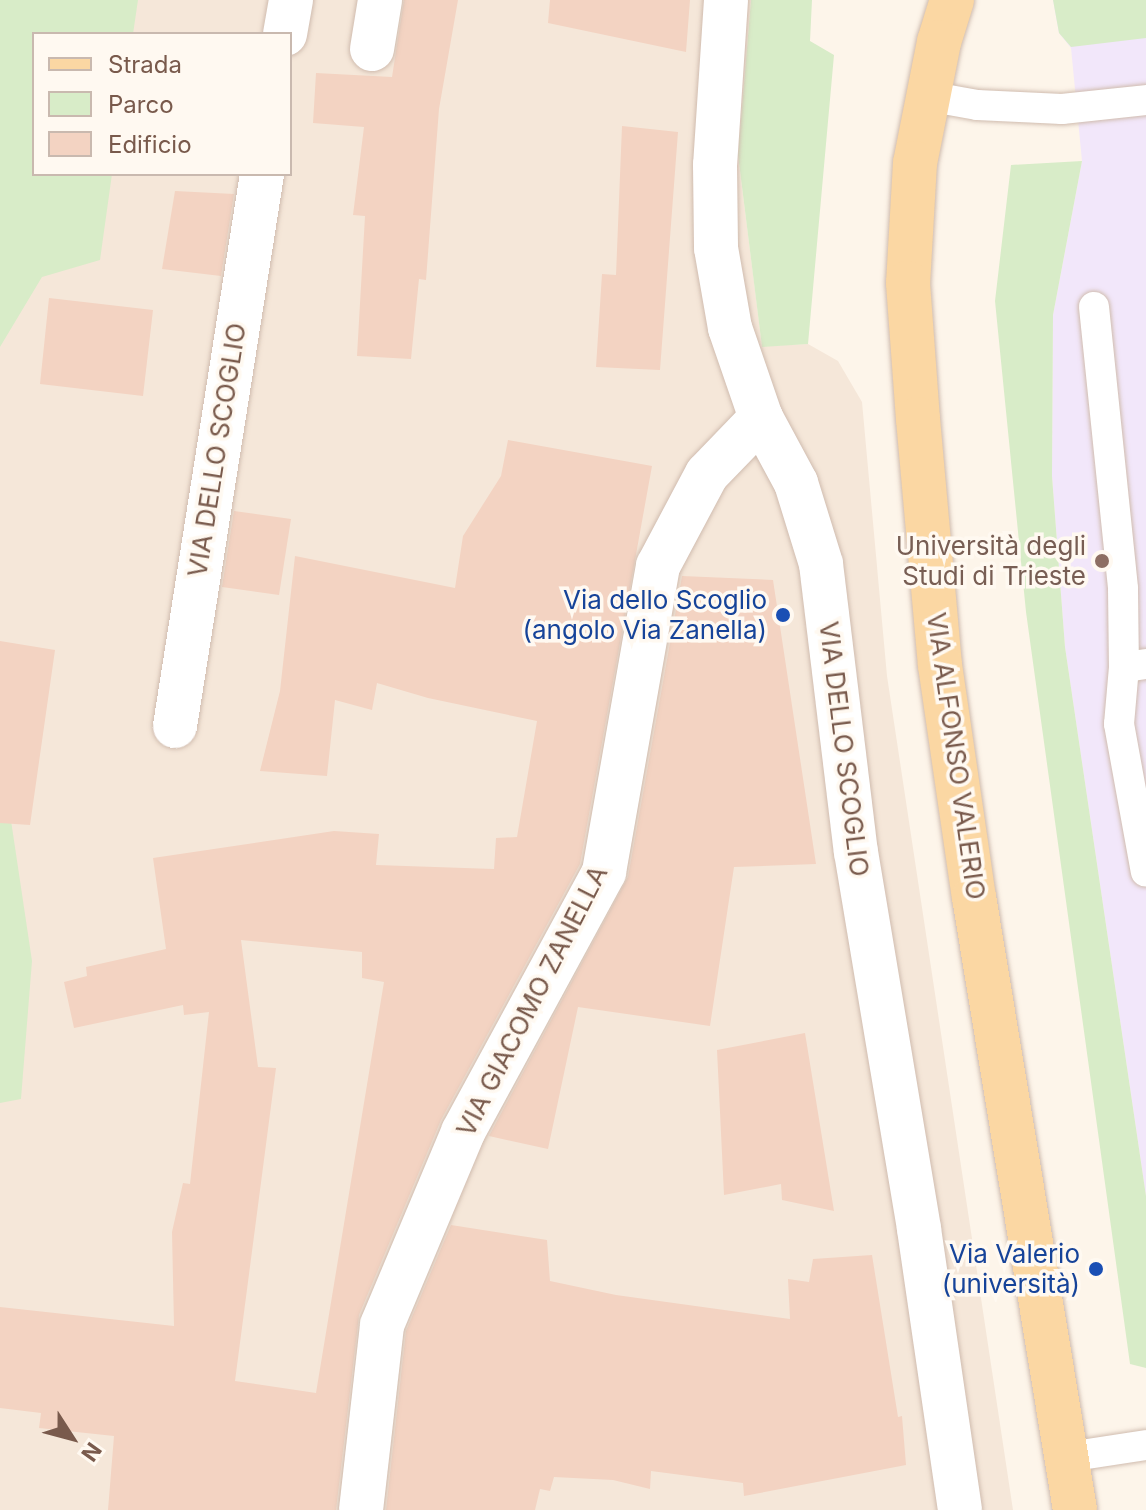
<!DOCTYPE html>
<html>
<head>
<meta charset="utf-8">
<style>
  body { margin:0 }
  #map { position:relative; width:1146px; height:1510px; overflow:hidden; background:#fdf5ea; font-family:Inter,sans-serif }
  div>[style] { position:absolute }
  .residential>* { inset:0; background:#f5e7d9 }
  .education>* { inset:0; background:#f2e7fa }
  .green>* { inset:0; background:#d8ecc8 }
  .building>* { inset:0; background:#f3d3c2 }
  .roads { filter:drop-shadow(0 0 2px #d0bcaf) drop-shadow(0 0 2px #d0bcaf) }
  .service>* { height:30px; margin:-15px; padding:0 15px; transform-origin:15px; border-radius:15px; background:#fff }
  .minor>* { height:44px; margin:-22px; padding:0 22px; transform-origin:22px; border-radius:22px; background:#fff }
  .primary>* { height:44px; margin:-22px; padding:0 22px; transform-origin:22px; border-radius:22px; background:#fbd7a3 }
  .dots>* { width:22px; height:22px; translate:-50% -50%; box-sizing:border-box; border:4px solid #fff9f1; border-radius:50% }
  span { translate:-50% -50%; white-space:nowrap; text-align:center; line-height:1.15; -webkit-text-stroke:7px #fff9f1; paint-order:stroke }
  .street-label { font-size:26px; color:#795a4c }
  .education-label { font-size:26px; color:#785e54 }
  .right { translate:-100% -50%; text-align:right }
  .transit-label { font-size:26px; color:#164399 }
  .legend { position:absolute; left:32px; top:32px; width:260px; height:144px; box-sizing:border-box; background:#fff9f1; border:2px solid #c9b9af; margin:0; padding:10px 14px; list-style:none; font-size:24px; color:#795a4c }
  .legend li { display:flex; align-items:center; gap:16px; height:40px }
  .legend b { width:40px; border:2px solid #c9b9af }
  .north { position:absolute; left:32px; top:1398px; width:80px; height:80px; -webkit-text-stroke:6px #fff9f1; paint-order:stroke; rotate:126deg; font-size:22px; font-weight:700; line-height:32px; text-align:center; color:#795a4c }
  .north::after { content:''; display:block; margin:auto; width:28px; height:36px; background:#795a4c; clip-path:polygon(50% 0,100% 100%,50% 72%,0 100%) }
</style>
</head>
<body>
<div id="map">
  <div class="residential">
    <div style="clip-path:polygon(evenodd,0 0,751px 0,738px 155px,762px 346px,808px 344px,838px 361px,862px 402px,887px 676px,1013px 1510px,0 1510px,0 0,34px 34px,290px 34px,290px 174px,34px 174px,34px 34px)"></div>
  </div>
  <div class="education">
    <div style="clip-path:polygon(1053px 0,1146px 0,1146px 1196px,1065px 647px,1052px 476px,1053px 315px,1082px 161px,1071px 48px,1059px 33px)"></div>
  </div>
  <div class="green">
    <div style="clip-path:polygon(0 0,138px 0,133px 34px,34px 34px,34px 174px,112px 174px,100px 260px,42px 277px,0 347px)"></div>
    <div style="clip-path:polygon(751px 0,812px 0,810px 41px,834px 55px,808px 344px,762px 347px,738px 155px)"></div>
    <div style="clip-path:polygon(1053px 0,1146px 0,1146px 38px,1071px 47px,1059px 33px)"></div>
    <div style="clip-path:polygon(1082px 161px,1053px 315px,1052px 476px,1065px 647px,1146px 1196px,1146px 1368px,1130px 1364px,1026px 612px,995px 301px,1011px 165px)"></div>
    <div style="clip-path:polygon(0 787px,6px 787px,32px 961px,21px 1099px,0 1103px)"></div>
  </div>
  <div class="building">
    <div style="clip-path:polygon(404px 0,458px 0,439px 109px,426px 280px,419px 279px,411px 359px,357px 356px,365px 216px,353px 215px,364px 127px,313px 123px,316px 73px,392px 77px)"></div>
    <div style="clip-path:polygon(550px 0,690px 0,686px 52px,548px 23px)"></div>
    <div style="clip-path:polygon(622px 126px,678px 132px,660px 370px,596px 367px,602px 274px,616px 275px)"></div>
    <div style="clip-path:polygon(175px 191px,234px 194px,221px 276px,162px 269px)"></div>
    <div style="clip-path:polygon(49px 298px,153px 310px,143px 396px,40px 384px)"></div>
    <div style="clip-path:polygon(evenodd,508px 440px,652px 466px,580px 864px,441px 1120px,359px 1315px,336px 1510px,108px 1510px,114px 1436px,39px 1428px,41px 1413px,0 1408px,0 1307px,174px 1326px,172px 1232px,183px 1183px,190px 1184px,209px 1012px,184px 1015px,183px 1005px,74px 1028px,64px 982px,87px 976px,86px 967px,166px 949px,153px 858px,334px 831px,379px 834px,376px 865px,494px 869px,496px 838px,517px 837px,537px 721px,428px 698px,377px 683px,372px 710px,335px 700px,327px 776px,260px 771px,280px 691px,295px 556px,455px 588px,463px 536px,501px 476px,508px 440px,241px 940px,362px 952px,362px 978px,384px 982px,316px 1393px,235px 1381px,276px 1068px,258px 1067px,241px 940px)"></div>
    <div style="clip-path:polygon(234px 511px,291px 519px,279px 595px,222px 587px)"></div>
    <div style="clip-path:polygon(682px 576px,773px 580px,816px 864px,734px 867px,710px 1026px,578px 1007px,548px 1149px,489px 1136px,628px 877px)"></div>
    <div style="clip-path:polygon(0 641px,55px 650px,30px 825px,0 823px)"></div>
    <div style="clip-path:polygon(805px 1033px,834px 1211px,782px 1200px,781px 1184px,724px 1195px,717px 1050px)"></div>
    <div style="clip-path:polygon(451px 1225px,547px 1240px,550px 1281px,616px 1295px,790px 1319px,788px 1279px,809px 1282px,813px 1259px,872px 1255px,898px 1417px,902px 1416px,906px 1465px,744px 1496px,743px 1483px,651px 1471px,650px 1489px,613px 1480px,554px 1477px,550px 1491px,540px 1489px,535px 1510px,386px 1510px,406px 1331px)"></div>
  </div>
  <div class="roads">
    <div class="service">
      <div style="left:927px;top:96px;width:51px;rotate:10.2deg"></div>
      <div style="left:977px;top:105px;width:85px;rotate:2.7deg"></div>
      <div style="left:1062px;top:109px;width:84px;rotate:-6.1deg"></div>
      <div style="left:1094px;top:307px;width:283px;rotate:84.1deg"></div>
      <div style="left:1123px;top:589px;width:78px;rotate:89.3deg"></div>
      <div style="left:1146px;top:664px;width:22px;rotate:172deg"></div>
      <div style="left:1124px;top:667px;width:57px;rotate:95deg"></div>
      <div style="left:1119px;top:724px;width:150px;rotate:79.7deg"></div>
      <div style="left:1068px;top:1457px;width:79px;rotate:-8.7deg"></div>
    </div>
    <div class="minor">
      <div style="left:726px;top:0;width:165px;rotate:93.8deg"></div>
      <div style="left:715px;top:165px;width:83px;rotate:89.3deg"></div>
      <div style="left:716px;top:248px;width:81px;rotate:80.1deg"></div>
      <div style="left:730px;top:328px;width:95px;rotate:71deg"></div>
      <div style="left:761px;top:418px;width:74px;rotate:61.7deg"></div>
      <div style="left:796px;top:483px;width:85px;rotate:72.8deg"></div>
      <div style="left:821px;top:564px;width:290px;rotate:83.1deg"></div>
      <div style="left:856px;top:852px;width:382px;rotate:80.5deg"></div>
      <div style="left:919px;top:1229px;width:284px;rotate:81.7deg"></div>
      <div style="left:285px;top:34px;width:35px;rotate:-80deg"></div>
      <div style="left:372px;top:49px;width:50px;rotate:-80.7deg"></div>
      <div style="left:175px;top:726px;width:559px;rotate:-81.04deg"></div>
      <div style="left:361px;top:1510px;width:186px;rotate:-83.5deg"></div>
      <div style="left:382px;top:1325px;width:209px;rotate:-67.2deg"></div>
      <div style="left:463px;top:1132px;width:296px;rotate:-61.5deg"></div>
      <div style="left:604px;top:872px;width:311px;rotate:-80deg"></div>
      <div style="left:658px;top:566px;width:104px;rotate:-62deg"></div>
      <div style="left:707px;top:474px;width:78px;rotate:-46deg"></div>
    </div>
    <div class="primary">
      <div style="left:952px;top:0;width:44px;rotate:107.2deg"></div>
      <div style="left:939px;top:42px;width:123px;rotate:101.2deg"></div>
      <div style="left:915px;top:163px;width:120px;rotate:93.3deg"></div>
      <div style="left:908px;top:283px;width:136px;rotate:85.8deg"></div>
      <div style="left:918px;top:419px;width:247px;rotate:84.9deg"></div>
      <div style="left:940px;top:665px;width:234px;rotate:81.7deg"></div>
      <div style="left:974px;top:897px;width:621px;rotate:80.64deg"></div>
    </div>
  </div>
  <div class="dots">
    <div style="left:1102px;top:561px;background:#8d6e63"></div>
    <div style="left:783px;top:615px;background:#1a4fb4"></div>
    <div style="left:1096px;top:1269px;background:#1a4fb4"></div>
  </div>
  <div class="street-label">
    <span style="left:217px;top:450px;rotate:-81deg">VIA DELLO SCOGLIO</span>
    <span style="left:844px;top:749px;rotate:83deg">VIA DELLO SCOGLIO</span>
    <span style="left:956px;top:756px;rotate:82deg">VIA ALFONSO VALERIO</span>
    <span style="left:532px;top:1001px;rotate:-63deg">VIA GIACOMO ZANELLA</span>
  </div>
  <div class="education-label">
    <span class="right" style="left:1086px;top:561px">Università degli<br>Studi di Trieste</span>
  </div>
  <div class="transit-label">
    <span class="right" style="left:767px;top:615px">Via dello Scoglio<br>(angolo Via Zanella)</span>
    <span class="right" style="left:1080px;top:1269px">Via Valerio<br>(università)</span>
  </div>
  <ul class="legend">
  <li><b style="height:10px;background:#fbd7a3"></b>Strada</li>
  <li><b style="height:22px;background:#d8ecc8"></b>Parco</li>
  <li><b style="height:22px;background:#f3d3c2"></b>Edificio</li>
  </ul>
  <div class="north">N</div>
</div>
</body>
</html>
